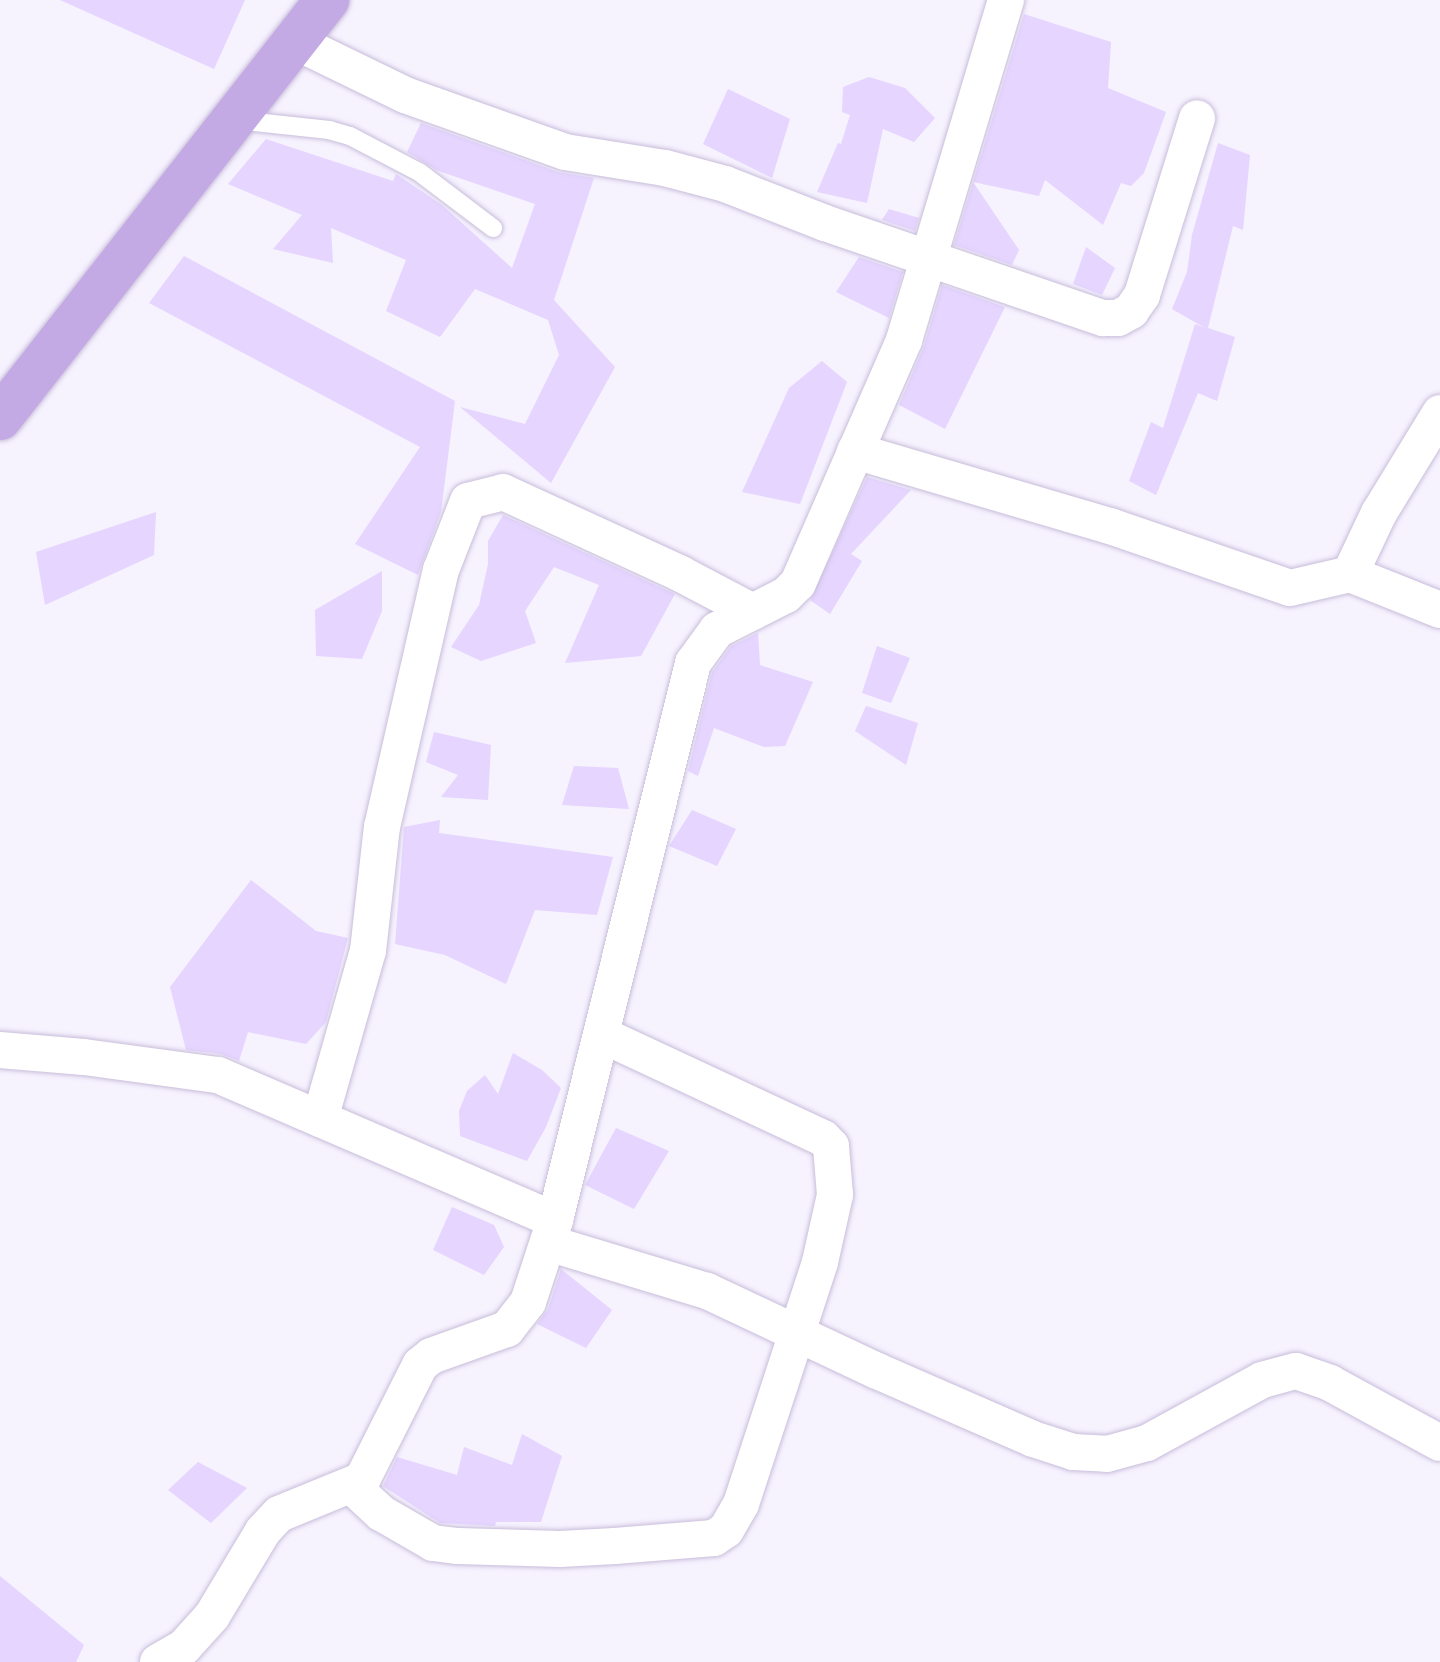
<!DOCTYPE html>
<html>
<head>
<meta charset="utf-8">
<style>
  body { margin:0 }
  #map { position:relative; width:1440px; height:1662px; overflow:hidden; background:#f6f2fe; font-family:"Times New Roman",serif }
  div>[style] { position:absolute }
  .building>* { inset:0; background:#e5d5ff }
  .roads { filter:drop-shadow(0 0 2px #c8bdda) drop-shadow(0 0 2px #c8bdda) }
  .lane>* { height:18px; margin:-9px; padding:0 9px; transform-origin:9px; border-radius:9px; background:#fff }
  .street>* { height:36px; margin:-18px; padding:0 18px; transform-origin:18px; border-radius:18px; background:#fff }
  .primary>* { height:44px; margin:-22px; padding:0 22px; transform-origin:22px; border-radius:22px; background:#c4aae5 }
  span { translate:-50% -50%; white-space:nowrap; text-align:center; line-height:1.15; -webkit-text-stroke:8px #fff; paint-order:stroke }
</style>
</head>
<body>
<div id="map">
  <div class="building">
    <div style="clip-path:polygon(60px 0,245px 0,214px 69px)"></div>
    <div style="clip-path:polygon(1024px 14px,1111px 42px,1108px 88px,1166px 112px,1144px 173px,1131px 186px,1121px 183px,1103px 225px,1045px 180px,1039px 196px,973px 182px)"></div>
    <div style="clip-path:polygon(869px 77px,905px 88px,935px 118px,914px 142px,883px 129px,867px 203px,817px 192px,838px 143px,841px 144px,850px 115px,842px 112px,843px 87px)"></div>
    <div style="clip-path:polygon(728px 89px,790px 119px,772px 178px,703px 144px)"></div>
    <div style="clip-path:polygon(421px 123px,558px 172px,594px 178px,554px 300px,615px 367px,551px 483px,460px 407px,525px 424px,559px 355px,548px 320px,475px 289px,440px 337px,386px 311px,406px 260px,331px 228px,333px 263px,273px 249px,302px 215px,228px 184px,266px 139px,393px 181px,396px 174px,442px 205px,512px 268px,535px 204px,436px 170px,407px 152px)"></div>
    <div style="clip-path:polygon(1218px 143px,1250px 155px,1243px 230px,1233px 226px,1208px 328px,1235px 337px,1217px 401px,1198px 393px,1156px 495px,1129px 481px,1151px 422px,1163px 428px,1195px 324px,1205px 328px,1172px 309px,1187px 272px,1192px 235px)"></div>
    <div style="clip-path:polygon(973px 182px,1019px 250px,1012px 265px,954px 245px)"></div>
    <div style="clip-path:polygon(889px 209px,919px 218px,915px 231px,882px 220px)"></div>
    <div style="clip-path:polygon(1086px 247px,1115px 268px,1102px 295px,1073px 284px)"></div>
    <div style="clip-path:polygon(184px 256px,455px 401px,441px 512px,418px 575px,355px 544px,420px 447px,149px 303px)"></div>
    <div style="clip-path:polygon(859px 257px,903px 272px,889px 318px,836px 292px)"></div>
    <div style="clip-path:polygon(942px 285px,1005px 307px,945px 429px,899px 405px,924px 346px)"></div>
    <div style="clip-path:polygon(822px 361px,847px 382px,800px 504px,742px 492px,789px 388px)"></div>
    <div style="clip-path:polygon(867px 477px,911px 490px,851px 554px,862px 561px,830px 614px,810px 600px)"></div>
    <div style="clip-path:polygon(156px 512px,154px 555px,45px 605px,36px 552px)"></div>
    <div style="clip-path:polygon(503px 515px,675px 594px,641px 656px,565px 663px,599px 585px,554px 567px,525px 611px,536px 643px,481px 661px,451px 647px,479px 605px,488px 564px,488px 541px)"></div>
    <div style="clip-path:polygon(382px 571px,382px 611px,362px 659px,316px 656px,315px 610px)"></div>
    <div style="clip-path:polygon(758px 633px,760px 665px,813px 682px,785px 746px,764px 747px,714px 728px,698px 776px,688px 771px,712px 672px,731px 646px)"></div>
    <div style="clip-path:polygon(877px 646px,910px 658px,891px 703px,862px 693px)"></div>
    <div style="clip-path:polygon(866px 706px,918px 723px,906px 765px,855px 731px)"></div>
    <div style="clip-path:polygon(434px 732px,491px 745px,488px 800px,441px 797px,458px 775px,426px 762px)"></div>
    <div style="clip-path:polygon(574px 766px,618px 768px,629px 809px,562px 805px)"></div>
    <div style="clip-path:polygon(692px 810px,736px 829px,717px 866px,669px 846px)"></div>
    <div style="clip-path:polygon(440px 820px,439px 833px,613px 857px,597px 915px,535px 910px,506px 984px,445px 955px,395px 944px,404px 827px)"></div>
    <div style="clip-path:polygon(251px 880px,316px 931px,348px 938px,326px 1022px,306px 1044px,248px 1032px,239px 1061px,221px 1054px,186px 1050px,170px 987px)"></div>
    <div style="clip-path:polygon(513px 1053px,542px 1070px,561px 1088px,546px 1127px,527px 1161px,460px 1136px,459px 1111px,467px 1091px,485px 1075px,498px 1094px)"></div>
    <div style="clip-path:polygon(616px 1128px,669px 1151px,634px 1209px,585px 1185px)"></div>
    <div style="clip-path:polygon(452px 1207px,494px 1225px,504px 1247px,484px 1275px,433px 1250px)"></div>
    <div style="clip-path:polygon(561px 1269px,612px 1310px,586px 1348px,537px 1324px,548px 1309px)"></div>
    <div style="clip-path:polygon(522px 1434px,562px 1456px,541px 1522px,496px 1522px,495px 1526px,440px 1523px,383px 1486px,397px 1457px,457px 1475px,464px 1447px,512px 1465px)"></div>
    <div style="clip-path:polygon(198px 1462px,247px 1488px,211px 1523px,168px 1490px)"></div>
    <div style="clip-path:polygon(0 1576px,84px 1645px,76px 1662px,0 1662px)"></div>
  </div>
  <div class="roads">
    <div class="lane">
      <div style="left:236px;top:120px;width:94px;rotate:6.1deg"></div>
      <div style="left:329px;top:130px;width:22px;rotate:16deg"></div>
      <div style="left:350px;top:136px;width:78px;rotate:27.6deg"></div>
      <div style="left:419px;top:172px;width:93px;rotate:37.1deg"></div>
    </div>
    <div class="street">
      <div style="left:294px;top:41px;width:123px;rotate:25.9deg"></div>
      <div style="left:405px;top:95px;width:170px;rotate:19.6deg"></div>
      <div style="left:565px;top:152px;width:101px;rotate:9.1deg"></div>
      <div style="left:665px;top:168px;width:62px;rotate:14.9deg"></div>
      <div style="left:725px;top:184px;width:107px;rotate:21.3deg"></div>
      <div style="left:825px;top:223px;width:294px;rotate:18.9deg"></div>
      <div style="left:1103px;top:318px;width:15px"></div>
      <div style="left:1118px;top:318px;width:15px;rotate:-28deg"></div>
      <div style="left:1131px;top:311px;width:19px;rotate:-55deg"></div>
      <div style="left:1142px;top:295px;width:185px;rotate:-72.7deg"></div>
      <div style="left:855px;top:451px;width:266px;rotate:16.4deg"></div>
      <div style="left:1110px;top:526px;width:190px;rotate:19deg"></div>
      <div style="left:1290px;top:588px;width:62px;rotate:-13.1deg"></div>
      <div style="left:1350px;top:574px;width:97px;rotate:21.8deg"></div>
      <div style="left:1350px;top:574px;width:68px;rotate:-64.6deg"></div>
      <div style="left:1379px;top:513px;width:117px;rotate:-58.6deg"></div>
      <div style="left:0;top:1050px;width:84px;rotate:4.8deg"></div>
      <div style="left:84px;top:1057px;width:135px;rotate:7.7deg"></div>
      <div style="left:218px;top:1075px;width:367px;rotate:23.3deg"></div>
      <div style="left:320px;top:1119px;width:175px;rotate:-74.1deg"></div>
      <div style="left:368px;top:951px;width:125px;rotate:-83.6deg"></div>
      <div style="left:382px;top:827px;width:264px;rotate:-77.1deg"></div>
      <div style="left:441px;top:570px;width:74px;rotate:-68.6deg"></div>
      <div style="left:468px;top:501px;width:36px;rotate:-14deg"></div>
      <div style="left:503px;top:492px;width:196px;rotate:24.7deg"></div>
      <div style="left:681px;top:574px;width:81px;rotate:27.8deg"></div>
      <div style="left:548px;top:1243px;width:166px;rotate:16.8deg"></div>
      <div style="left:707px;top:1291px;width:186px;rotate:25.2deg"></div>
      <div style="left:875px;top:1370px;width:172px;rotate:23.6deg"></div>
      <div style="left:1033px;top:1439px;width:42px;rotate:18deg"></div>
      <div style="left:1073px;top:1452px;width:34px;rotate:3deg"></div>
      <div style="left:1107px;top:1454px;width:41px;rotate:-15.4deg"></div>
      <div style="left:1147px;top:1443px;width:131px;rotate:-28.7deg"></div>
      <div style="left:1262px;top:1380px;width:35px;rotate:-15deg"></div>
      <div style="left:1296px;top:1371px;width:36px;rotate:19deg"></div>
      <div style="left:1330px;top:1383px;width:125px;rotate:28.6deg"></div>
      <div style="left:352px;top:1486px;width:40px;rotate:43deg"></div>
      <div style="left:381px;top:1513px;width:60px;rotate:30deg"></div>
      <div style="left:433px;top:1543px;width:25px;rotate:7deg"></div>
      <div style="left:458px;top:1546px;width:102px;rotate:1.7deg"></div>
      <div style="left:560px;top:1549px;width:55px;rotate:-3.1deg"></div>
      <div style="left:615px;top:1546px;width:99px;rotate:-4.6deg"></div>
      <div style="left:714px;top:1538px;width:14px;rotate:-34deg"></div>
      <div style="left:726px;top:1530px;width:30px;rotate:-60deg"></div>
      <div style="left:741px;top:1504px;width:255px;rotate:-71.9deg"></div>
      <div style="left:820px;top:1262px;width:69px;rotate:-77.4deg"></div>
      <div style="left:835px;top:1195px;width:49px;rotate:-94.7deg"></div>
      <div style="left:831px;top:1146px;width:11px;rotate:-135deg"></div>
      <div style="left:823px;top:1138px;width:244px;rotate:-155deg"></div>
      <div style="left:158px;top:1662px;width:30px;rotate:-30deg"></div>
      <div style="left:184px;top:1647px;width:42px;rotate:-47.9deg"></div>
      <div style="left:212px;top:1616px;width:99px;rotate:-59deg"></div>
      <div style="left:263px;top:1531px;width:23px;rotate:-47deg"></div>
      <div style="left:279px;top:1514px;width:90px;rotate:-22.3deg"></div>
      <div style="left:362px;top:1480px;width:129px;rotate:-63.2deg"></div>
      <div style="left:420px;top:1365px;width:14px;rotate:-39deg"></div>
      <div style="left:431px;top:1356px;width:81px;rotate:-19.6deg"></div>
      <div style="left:507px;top:1329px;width:34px;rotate:-52deg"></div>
      <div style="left:528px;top:1302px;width:86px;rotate:-71.8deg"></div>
      <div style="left:555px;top:1220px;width:574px;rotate:-76.08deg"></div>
      <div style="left:693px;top:663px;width:41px;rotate:-54deg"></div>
      <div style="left:717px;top:630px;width:77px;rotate:-26.9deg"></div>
      <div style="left:786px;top:595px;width:17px;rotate:-45deg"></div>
      <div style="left:798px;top:583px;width:265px;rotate:-66.4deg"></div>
      <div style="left:904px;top:340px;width:355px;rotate:-73.3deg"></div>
    </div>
    <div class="primary">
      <div style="left:0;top:418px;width:531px;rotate:-51.96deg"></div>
    </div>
  </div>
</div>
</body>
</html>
